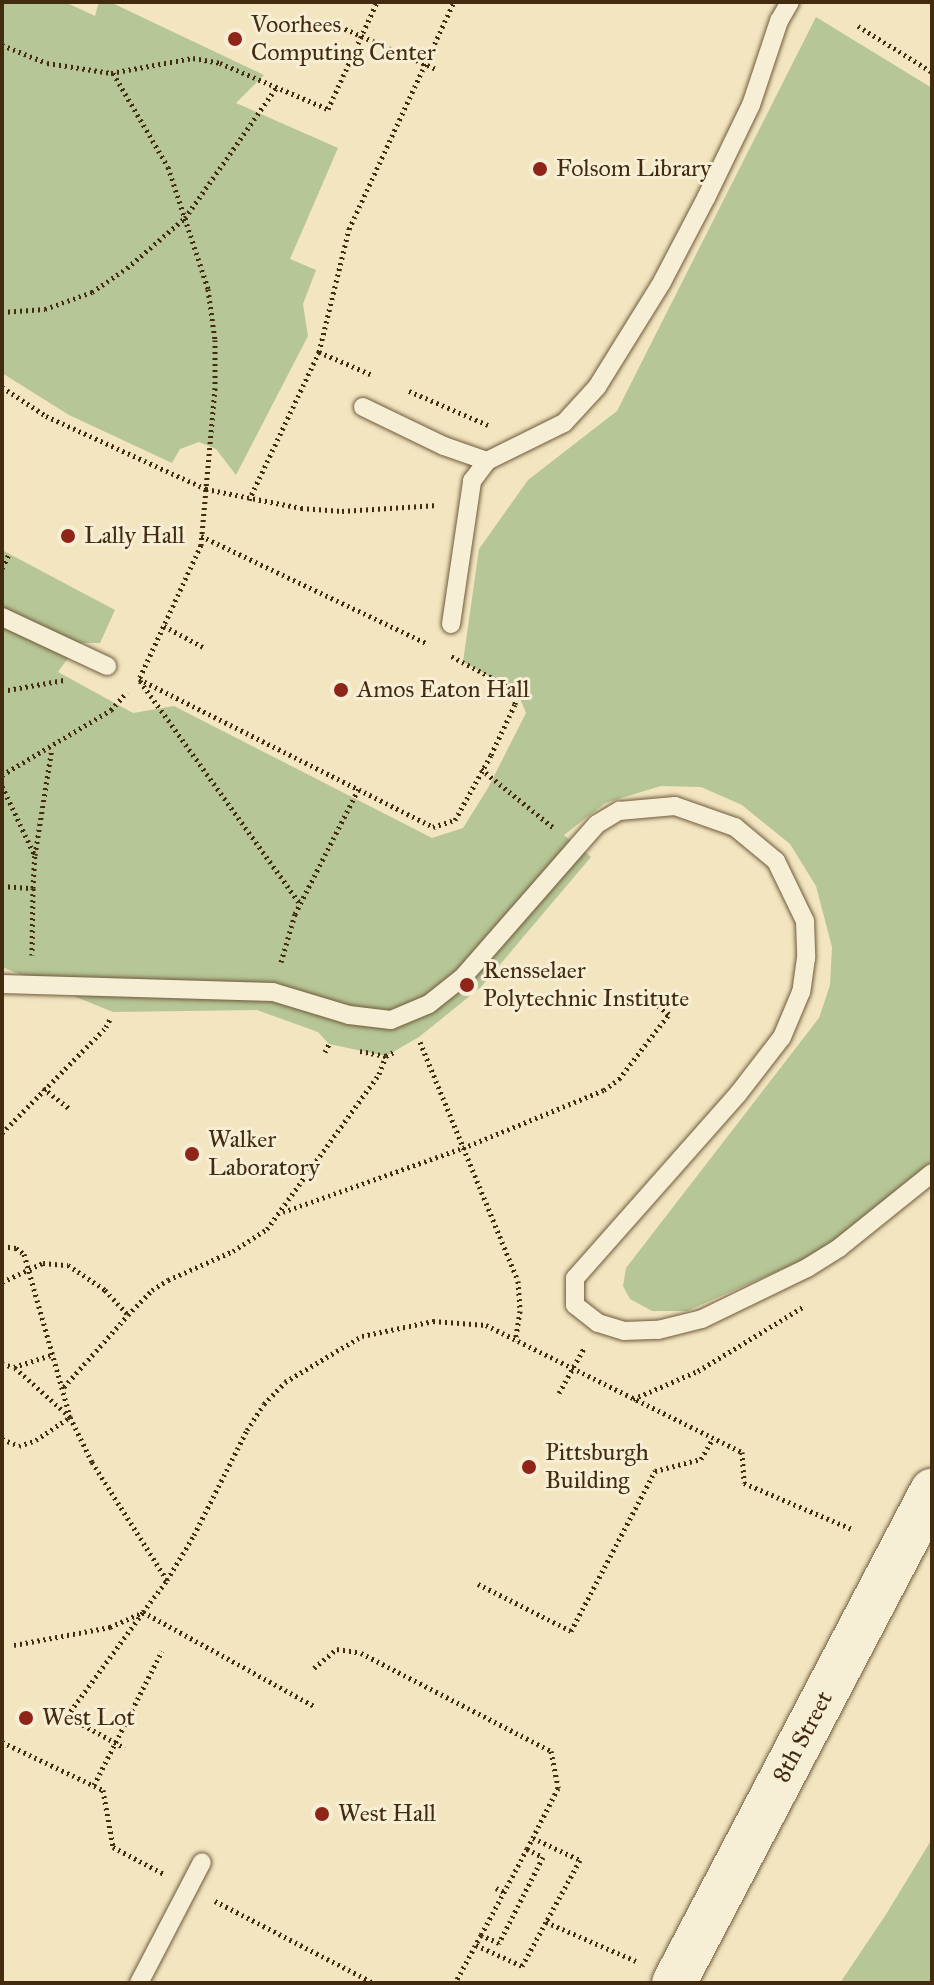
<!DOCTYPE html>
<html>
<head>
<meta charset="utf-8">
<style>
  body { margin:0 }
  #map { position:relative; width:934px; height:1985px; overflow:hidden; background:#f2e5c0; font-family:"IM FELL Great Primer",serif }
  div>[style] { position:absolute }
  .green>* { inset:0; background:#b6c696 }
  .path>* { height:5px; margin-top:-2.5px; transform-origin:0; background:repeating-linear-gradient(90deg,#432b0f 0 2px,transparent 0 6px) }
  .roads { filter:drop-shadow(0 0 2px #6f5a3b) drop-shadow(0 0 2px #6f5a3b) }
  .lane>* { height:18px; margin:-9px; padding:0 9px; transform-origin:9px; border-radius:9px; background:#f7eed6 }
  .secondary>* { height:44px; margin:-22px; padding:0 22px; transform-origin:22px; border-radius:22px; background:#f7eed6 }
  .path-bridge>* { height:5px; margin-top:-2.5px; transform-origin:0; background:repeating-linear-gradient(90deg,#432b0f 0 2px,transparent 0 6px) }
  .dots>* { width:22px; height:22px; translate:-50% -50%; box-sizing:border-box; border:4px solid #f7eed6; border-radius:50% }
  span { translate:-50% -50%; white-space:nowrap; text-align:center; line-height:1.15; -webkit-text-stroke:6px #f7eed6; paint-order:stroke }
  .poi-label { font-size:24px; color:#432b0f }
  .left { translate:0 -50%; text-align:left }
  .street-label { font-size:24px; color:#432b0f }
  .frame { position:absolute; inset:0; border:4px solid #432b0f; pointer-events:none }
</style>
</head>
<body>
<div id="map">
  <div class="green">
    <div style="clip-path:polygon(2px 2px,65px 2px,95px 16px,99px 2px,110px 2px,264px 75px,236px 103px,338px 148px,290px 259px,316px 270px,303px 304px,308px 336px,236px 475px,216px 449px,199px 442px,180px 449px,172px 463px,69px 415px,2px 373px)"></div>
    <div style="clip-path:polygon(816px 17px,932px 88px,932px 1163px,832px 1247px,687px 1311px,652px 1311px,630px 1299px,623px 1286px,626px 1268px,819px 1018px,830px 985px,832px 947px,816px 886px,790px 844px,742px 805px,701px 787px,661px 786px,605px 803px,564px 835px,591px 857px,481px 987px,419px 1037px,386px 1056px,329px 1044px,318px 1032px,257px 1010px,113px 1012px,2px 967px,2px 550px,115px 610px,100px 643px,79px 643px,58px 672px,133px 713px,174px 706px,432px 838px,463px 828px,488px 788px,526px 713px,517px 691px,463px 662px,479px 549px,528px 480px,617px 411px)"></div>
    <div style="clip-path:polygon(932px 1839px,932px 1983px,840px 1983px,885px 1916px)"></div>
  </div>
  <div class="path">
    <div style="left:334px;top:24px;width:111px;rotate:23.8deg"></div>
    <div style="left:858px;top:26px;width:87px;rotate:31.9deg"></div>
    <div style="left:2px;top:45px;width:48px;rotate:21.8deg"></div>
    <div style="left:47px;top:63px;width:65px;rotate:8.9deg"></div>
    <div style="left:111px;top:73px;width:83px;rotate:-10.4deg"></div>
    <div style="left:193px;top:58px;width:27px;rotate:10deg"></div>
    <div style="left:220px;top:63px;width:117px;rotate:23.1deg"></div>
    <div style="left:328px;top:109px;width:118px;rotate:-65.4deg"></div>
    <div style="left:113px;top:73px;width:109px;rotate:59.7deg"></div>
    <div style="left:168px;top:167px;width:128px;rotate:71.8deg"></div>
    <div style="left:208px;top:289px;width:51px;rotate:82.2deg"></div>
    <div style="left:215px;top:340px;width:48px;rotate:90deg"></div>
    <div style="left:215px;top:388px;width:158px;rotate:95.1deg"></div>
    <div style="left:201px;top:545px;width:148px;rotate:114.8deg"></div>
    <div style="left:139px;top:679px;width:329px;rotate:26.7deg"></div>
    <div style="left:433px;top:827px;width:23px;rotate:-18deg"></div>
    <div style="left:455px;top:820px;width:74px;rotate:-61deg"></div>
    <div style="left:491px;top:755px;width:56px;rotate:-64.8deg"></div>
    <div style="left:515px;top:704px;width:13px;rotate:-81deg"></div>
    <div style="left:517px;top:691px;width:75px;rotate:-152.1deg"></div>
    <div style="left:2px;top:312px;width:43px;rotate:-4deg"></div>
    <div style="left:45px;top:309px;width:50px;rotate:-19.9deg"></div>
    <div style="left:92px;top:292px;width:42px;rotate:-34.4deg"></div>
    <div style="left:127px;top:268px;width:77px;rotate:-40.8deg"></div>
    <div style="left:185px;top:218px;width:159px;rotate:-55deg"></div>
    <div style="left:319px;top:352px;width:127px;rotate:-76.3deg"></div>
    <div style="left:349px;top:229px;width:250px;rotate:-65.2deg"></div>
    <div style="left:2px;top:387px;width:53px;rotate:33.4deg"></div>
    <div style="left:46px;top:416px;width:176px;rotate:24.5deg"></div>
    <div style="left:206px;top:489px;width:97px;rotate:11.3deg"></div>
    <div style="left:301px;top:508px;width:41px;rotate:4.2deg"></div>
    <div style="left:342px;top:511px;width:96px;rotate:-3.6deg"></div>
    <div style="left:409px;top:391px;width:86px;rotate:23.3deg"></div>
    <div style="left:249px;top:500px;width:164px;rotate:-64.7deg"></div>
    <div style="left:319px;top:352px;width:56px;rotate:23.3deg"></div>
    <div style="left:201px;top:536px;width:251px;rotate:25.4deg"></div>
    <div style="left:2px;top:568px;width:16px;rotate:-63deg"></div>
    <div style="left:164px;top:626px;width:44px;rotate:28.3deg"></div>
    <div style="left:140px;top:681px;width:274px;rotate:54.3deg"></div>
    <div style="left:2px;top:691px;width:63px;rotate:-10.1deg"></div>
    <div style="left:481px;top:769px;width:95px;rotate:39deg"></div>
    <div style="left:2px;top:775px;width:127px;rotate:-30.8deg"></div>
    <div style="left:111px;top:710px;width:24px;rotate:-48deg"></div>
    <div style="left:2px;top:786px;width:75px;rotate:64.8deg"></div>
    <div style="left:2px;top:886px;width:31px;rotate:4deg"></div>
    <div style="left:33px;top:888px;width:67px;rotate:90.9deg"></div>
    <div style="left:33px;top:888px;width:33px;rotate:-87deg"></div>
    <div style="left:35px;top:855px;width:108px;rotate:-81deg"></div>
    <div style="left:281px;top:962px;width:50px;rotate:-73.7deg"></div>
    <div style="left:295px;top:914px;width:141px;rotate:-63.1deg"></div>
    <div style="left:420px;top:1042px;width:258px;rotate:67.7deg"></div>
    <div style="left:518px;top:1281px;width:30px;rotate:86deg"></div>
    <div style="left:520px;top:1311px;width:30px;rotate:99deg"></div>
    <div style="left:360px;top:1051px;width:26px;rotate:11deg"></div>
    <div style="left:386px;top:1056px;width:11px;rotate:-27deg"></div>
    <div style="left:325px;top:1052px;width:9px;rotate:-63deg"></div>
    <div style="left:43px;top:1088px;width:33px;rotate:38deg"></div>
    <div style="left:2px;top:1133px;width:148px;rotate:-45.5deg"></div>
    <div style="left:106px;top:1027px;width:9px;rotate:-63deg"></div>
    <div style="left:283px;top:1212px;width:191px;rotate:-19.6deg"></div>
    <div style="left:463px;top:1148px;width:152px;rotate:-22.4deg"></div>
    <div style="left:604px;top:1090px;width:19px;rotate:-36deg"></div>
    <div style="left:619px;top:1079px;width:82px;rotate:-52.4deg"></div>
    <div style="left:669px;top:1014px;width:15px;rotate:-143deg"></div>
    <div style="left:2px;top:1246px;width:14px;rotate:8deg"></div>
    <div style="left:16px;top:1248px;width:10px;rotate:37deg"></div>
    <div style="left:24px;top:1254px;width:169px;rotate:74.2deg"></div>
    <div style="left:70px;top:1417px;width:50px;rotate:63.9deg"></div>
    <div style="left:92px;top:1462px;width:140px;rotate:57.6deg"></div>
    <div style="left:167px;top:1580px;width:52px;rotate:-59deg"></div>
    <div style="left:194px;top:1535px;width:118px;rotate:-63.2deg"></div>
    <div style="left:247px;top:1430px;width:31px;rotate:-57deg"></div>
    <div style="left:264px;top:1404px;width:30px;rotate:-46deg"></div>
    <div style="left:285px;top:1382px;width:90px;rotate:-30.9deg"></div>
    <div style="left:362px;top:1336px;width:73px;rotate:-11.9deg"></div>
    <div style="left:433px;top:1321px;width:53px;rotate:4.3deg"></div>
    <div style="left:486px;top:1325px;width:286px;rotate:26.4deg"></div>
    <div style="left:742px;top:1452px;width:31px;rotate:86deg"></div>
    <div style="left:744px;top:1483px;width:117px;rotate:23.1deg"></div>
    <div style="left:2px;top:1282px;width:45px;rotate:-24.9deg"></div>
    <div style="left:43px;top:1263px;width:25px;rotate:5deg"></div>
    <div style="left:68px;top:1265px;width:45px;rotate:34deg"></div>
    <div style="left:105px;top:1290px;width:34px;rotate:47deg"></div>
    <div style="left:128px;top:1315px;width:35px;rotate:-46deg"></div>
    <div style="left:152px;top:1290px;width:19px;rotate:-32deg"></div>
    <div style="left:168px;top:1280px;width:71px;rotate:-24deg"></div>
    <div style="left:233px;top:1251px;width:40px;rotate:-32.9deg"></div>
    <div style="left:267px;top:1229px;width:191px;rotate:-54.1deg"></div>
    <div style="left:379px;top:1074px;width:19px;rotate:-69deg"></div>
    <div style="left:2px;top:1364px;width:12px;rotate:14deg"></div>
    <div style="left:14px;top:1367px;width:42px;rotate:-18deg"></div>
    <div style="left:64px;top:1387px;width:96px;rotate:-48.4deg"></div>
    <div style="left:559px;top:1393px;width:51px;rotate:-60.9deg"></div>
    <div style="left:633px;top:1399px;width:71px;rotate:-23.3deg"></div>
    <div style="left:698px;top:1371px;width:123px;rotate:-31.4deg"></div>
    <div style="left:2px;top:1439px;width:18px;rotate:22deg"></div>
    <div style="left:19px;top:1446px;width:18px;rotate:-19deg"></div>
    <div style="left:36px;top:1440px;width:41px;rotate:-34.1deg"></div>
    <div style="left:70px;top:1417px;width:75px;rotate:-138.2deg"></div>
    <div style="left:478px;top:1584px;width:104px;rotate:26.8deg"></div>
    <div style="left:571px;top:1631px;width:181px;rotate:-62.3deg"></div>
    <div style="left:655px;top:1471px;width:48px;rotate:-14.6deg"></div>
    <div style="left:701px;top:1459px;width:24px;rotate:-60deg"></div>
    <div style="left:14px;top:1645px;width:98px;rotate:-10.6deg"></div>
    <div style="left:110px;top:1627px;width:36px;rotate:-24deg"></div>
    <div style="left:143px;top:1612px;width:40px;rotate:-53deg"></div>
    <div style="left:314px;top:1668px;width:30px;rotate:-40deg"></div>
    <div style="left:337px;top:1649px;width:24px;rotate:9deg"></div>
    <div style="left:361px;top:1653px;width:214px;rotate:27.3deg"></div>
    <div style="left:551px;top:1751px;width:38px;rotate:79deg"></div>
    <div style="left:558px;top:1788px;width:68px;rotate:116.9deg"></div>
    <div style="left:527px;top:1849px;width:18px;rotate:27deg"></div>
    <div style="left:543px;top:1857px;width:97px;rotate:117.1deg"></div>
    <div style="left:499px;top:1943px;width:20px;rotate:-156deg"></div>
    <div style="left:481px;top:1935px;width:55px;rotate:118.4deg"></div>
    <div style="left:67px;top:1716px;width:129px;rotate:-53.8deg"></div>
    <div style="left:143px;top:1612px;width:197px;rotate:28.8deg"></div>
    <div style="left:2px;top:1742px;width:112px;rotate:25.4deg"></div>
    <div style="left:103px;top:1790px;width:58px;rotate:80deg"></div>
    <div style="left:113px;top:1847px;width:58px;rotate:27.9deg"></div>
    <div style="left:94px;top:1785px;width:150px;rotate:-63.1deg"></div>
    <div style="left:533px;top:1838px;width:52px;rotate:25.1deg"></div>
    <div style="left:580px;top:1860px;width:71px;rotate:118.7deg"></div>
    <div style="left:496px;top:1888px;width:9px;rotate:27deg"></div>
    <div style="left:215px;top:1901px;width:179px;rotate:27.3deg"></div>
    <div style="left:481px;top:1935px;width:98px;rotate:-61.9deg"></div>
    <div style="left:476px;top:1945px;width:51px;rotate:24.5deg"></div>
    <div style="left:522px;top:1966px;width:50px;rotate:-61.4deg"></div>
    <div style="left:546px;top:1922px;width:98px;rotate:23.4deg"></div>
  </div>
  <div class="roads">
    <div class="lane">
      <div style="left:363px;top:407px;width:90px;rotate:25.7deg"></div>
      <div style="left:444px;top:446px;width:46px;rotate:19.2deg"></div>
      <div style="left:2px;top:617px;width:116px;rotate:25deg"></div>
      <div style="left:451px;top:624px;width:145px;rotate:-81.6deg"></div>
      <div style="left:472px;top:481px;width:25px;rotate:-53deg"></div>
      <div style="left:487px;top:461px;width:86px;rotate:-26.3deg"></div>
      <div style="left:564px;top:423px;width:49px;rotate:-47.5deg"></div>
      <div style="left:597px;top:387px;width:123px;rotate:-58.2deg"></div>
      <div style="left:662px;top:282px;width:95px;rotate:-62.4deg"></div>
      <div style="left:706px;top:198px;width:103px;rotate:-64.2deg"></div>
      <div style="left:751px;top:105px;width:89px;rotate:-71.6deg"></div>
      <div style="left:779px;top:21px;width:22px;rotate:-60deg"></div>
      <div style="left:2px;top:984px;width:271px;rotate:1.7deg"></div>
      <div style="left:273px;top:992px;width:79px;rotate:16.8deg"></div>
      <div style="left:349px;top:1015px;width:42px;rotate:6.8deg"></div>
      <div style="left:391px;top:1020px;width:41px;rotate:-22.8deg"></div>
      <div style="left:429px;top:1004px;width:43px;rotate:-38.5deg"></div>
      <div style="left:463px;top:977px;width:203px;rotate:-48.8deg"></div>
      <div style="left:597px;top:824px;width:26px;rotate:-31deg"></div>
      <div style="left:619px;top:811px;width:56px;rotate:-5.1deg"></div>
      <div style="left:675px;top:806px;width:64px;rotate:19.3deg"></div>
      <div style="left:735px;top:827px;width:53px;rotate:39.7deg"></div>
      <div style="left:776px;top:861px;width:67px;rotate:64.2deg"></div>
      <div style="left:805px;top:921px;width:37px;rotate:88deg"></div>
      <div style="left:806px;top:958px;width:34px;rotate:98deg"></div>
      <div style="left:801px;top:992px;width:49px;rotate:112.9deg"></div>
      <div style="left:782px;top:1037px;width:72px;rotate:127.7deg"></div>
      <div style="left:738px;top:1094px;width:246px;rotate:131.5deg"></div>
      <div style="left:575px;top:1278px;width:27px;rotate:90deg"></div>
      <div style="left:575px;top:1305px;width:29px;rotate:38deg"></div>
      <div style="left:598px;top:1323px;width:27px;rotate:17deg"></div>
      <div style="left:624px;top:1331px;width:34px;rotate:-2deg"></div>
      <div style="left:658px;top:1330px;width:45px;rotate:-14deg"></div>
      <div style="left:702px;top:1319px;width:117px;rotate:-25.9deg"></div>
      <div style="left:807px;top:1268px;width:39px;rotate:-32deg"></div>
      <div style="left:840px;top:1247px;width:118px;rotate:-38.8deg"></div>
      <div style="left:139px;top:1983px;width:136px;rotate:-62.5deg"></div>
    </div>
    <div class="secondary">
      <div style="left:674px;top:1983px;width:556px;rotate:-62.33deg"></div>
    </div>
  </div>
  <div class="path-bridge">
    <div style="left:67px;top:1716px;width:66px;rotate:28.9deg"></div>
  </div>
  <div class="dots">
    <div style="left:235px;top:39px;background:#8f2418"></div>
    <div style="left:540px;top:169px;background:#8f2418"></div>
    <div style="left:68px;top:536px;background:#8f2418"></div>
    <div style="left:341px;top:690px;background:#8f2418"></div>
    <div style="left:467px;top:985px;background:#8f2418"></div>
    <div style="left:192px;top:1154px;background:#8f2418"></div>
    <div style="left:529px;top:1467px;background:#8f2418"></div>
    <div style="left:26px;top:1718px;background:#8f2418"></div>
    <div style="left:322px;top:1814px;background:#8f2418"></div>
  </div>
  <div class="poi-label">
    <span class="left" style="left:251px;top:39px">Voorhees<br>Computing Center</span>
    <span class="left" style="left:556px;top:169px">Folsom Library</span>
    <span class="left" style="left:84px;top:536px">Lally Hall</span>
    <span class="left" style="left:357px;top:690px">Amos Eaton Hall</span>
    <span class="left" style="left:483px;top:985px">Rensselaer<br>Polytechnic Institute</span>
    <span class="left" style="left:208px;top:1154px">Walker<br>Laboratory</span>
    <span class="left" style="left:545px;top:1467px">Pittsburgh<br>Building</span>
    <span class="left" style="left:42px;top:1718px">West Lot</span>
    <span class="left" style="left:338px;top:1814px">West Hall</span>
  </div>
  <div class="street-label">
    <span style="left:803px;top:1737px;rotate:-62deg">8th Street</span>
  </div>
  <div class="frame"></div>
</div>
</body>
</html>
